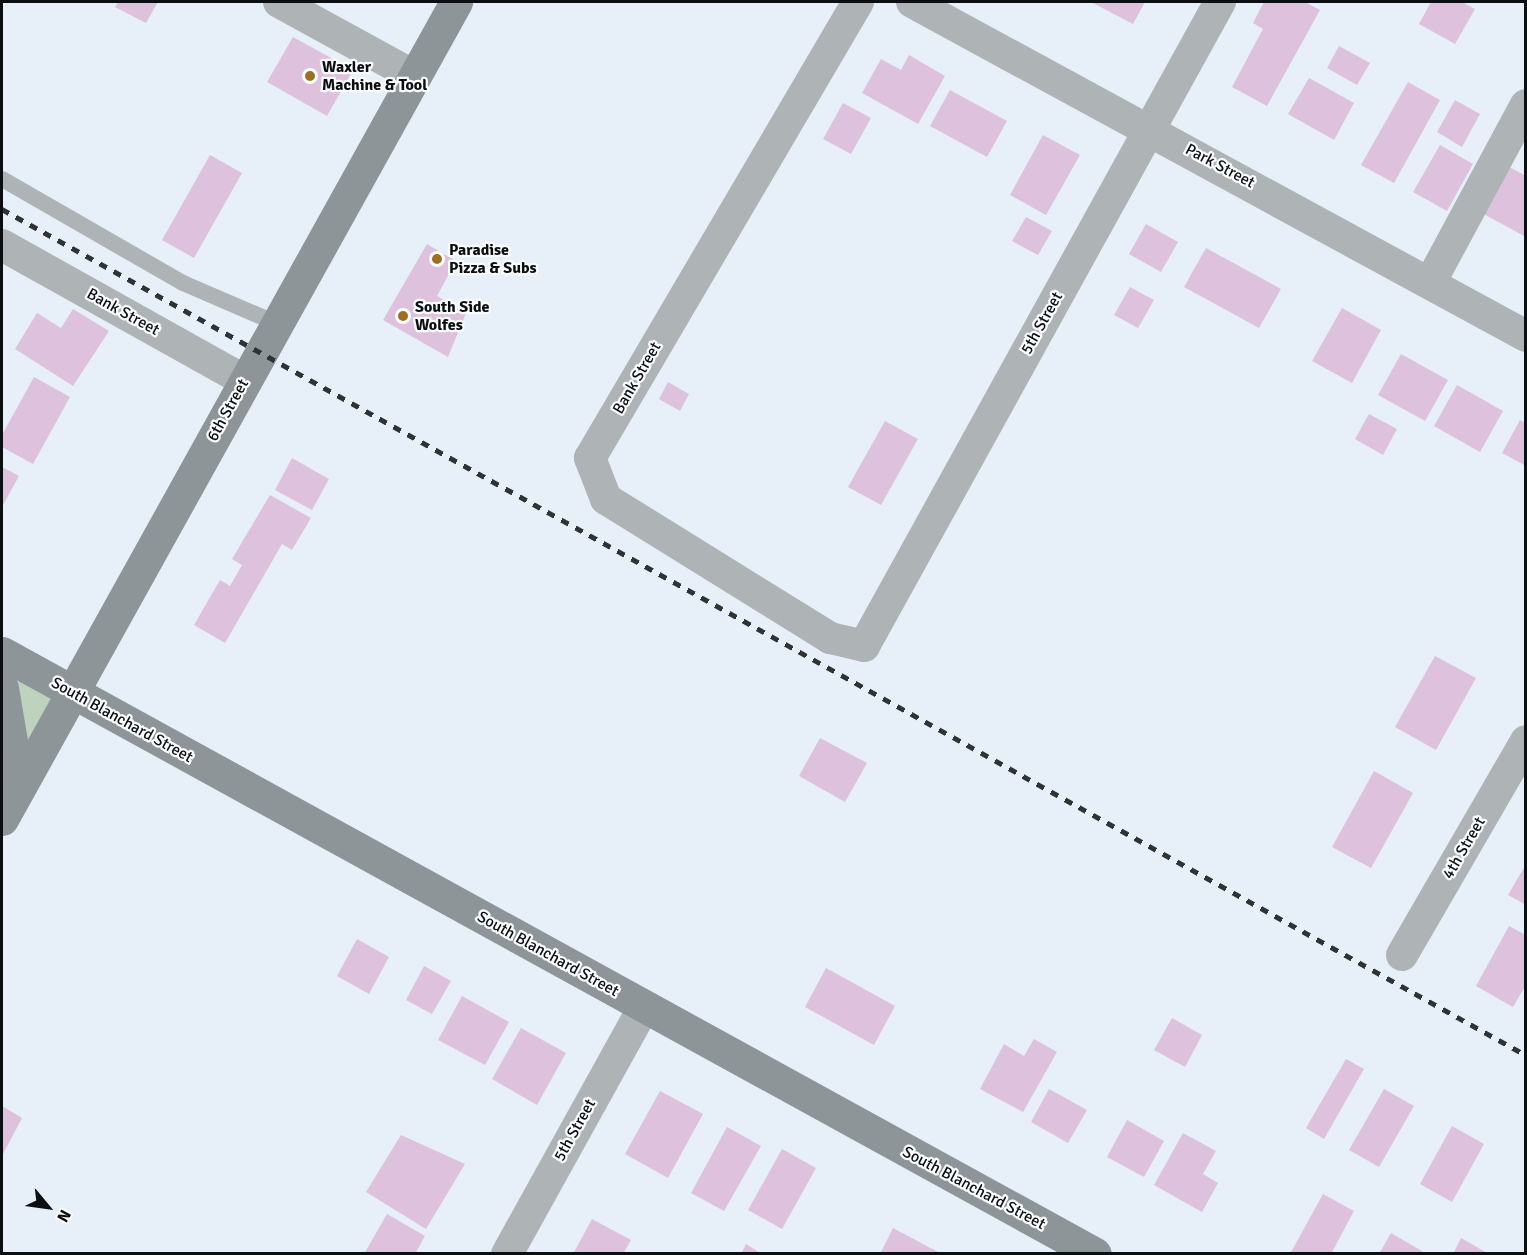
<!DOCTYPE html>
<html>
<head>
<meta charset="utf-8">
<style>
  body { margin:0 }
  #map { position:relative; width:1527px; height:1255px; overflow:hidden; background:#e7f0f8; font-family:Signika,sans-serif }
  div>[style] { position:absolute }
  .green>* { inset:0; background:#bfd2be }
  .building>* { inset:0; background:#ddc1dd }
  .lane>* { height:16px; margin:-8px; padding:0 8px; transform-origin:8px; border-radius:8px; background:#aeb3b5 }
  .street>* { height:32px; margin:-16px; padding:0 16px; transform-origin:16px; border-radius:16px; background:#aeb3b5 }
  .secondary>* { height:33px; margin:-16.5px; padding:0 16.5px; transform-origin:16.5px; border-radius:16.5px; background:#8e9599 }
  .rail>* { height:4.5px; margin-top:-2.25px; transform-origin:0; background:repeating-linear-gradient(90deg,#2f3336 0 8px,transparent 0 16px) }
  .dots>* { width:16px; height:16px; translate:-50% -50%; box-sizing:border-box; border:3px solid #fafcfe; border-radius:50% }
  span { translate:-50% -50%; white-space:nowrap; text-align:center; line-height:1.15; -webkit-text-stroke:4.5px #fafcfe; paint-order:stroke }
  .poi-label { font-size:16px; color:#0c0f11; font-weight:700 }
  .left { translate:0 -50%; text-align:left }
  .street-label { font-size:16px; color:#0c0f11 }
  .frame { position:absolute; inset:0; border:3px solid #0c0f11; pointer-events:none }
  .north { position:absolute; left:18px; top:1177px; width:60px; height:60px; -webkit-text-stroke:4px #fafcfe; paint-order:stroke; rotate:119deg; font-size:16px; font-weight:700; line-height:24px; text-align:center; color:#0c0f11 }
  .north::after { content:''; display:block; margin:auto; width:21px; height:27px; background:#0c0f11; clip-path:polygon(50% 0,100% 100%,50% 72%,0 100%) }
</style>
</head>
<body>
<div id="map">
  <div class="green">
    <div style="clip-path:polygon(2px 654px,71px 692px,2px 818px)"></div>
  </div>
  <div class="building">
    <div style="clip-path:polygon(118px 2px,158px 2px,146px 23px,115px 7px)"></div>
    <div style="clip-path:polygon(1091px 2px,1145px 2px,1133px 24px)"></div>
    <div style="clip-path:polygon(1264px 2px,1305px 2px,1320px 10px,1267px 106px,1232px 87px,1263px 29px,1253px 23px)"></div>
    <div style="clip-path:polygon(1431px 2px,1462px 2px,1475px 9px,1455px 44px,1419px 24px)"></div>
    <div style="clip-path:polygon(293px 37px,353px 70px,327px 116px,267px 82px)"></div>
    <div style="clip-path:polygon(1339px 46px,1370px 63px,1357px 85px,1327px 68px)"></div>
    <div style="clip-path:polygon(909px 55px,945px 76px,918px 124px,862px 93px,881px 59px,901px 70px)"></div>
    <div style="clip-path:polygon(1309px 78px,1354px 103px,1334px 140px,1288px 114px)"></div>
    <div style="clip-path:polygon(1408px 82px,1440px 100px,1394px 183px,1361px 165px)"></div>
    <div style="clip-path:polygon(950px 90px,1007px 121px,987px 157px,930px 126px)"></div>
    <div style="clip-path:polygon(1455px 100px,1480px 114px,1462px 147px,1437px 132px)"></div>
    <div style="clip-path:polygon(843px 103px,871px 118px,851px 154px,823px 139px)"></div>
    <div style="clip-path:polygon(1043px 135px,1080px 155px,1046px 215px,1010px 195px)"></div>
    <div style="clip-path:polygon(1440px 145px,1473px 164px,1447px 211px,1413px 192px)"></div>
    <div style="clip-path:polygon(210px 155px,242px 173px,194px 258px,162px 240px)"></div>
    <div style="clip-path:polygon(1504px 164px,1526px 176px,1526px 237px,1478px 211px)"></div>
    <div style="clip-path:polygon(1026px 217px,1052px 231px,1038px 255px,1012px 241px)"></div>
    <div style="clip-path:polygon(1146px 224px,1178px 242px,1161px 272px,1129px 254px)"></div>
    <div style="clip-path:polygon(427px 244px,456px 261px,437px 296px,466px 313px,448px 357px,383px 320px)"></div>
    <div style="clip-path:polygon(1206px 248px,1281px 289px,1259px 328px,1184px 287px)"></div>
    <div style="clip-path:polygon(1130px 287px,1154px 300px,1138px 328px,1114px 315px)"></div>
    <div style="clip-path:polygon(1342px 308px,1381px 330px,1352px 383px,1312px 361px)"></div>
    <div style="clip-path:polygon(73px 309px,109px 331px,73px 386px,15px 349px,37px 313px,61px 328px)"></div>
    <div style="clip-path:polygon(1401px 354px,1448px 380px,1425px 421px,1378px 395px)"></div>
    <div style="clip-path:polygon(34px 377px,70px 397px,33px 464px,2px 447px,2px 435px)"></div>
    <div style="clip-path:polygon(668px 382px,689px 394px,680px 411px,659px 399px)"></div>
    <div style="clip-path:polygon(1457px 385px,1503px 411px,1480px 452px,1434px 426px)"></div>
    <div style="clip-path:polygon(1369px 414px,1397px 429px,1383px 455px,1355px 439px)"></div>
    <div style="clip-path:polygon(1520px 420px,1526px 423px,1526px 466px,1502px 453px)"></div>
    <div style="clip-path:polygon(885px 421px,918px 439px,881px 505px,848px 487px)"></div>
    <div style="clip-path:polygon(292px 458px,329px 479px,312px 510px,275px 490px)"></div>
    <div style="clip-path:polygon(2px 467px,19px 476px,2px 507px)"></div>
    <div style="clip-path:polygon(270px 495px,311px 518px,292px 550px,282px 544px,225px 643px,194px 625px,220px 580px,230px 586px,242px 565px,232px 559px)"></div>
    <div style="clip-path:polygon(1435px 656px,1476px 678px,1436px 750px,1395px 727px)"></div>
    <div style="clip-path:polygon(820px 738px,867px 763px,845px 802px,799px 776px)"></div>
    <div style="clip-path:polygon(1374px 771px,1413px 793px,1371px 868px,1332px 847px)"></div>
    <div style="clip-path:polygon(1526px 864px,1526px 905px,1508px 895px)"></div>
    <div style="clip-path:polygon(1509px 926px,1526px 935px,1526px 985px,1513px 1007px,1476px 986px)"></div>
    <div style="clip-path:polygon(357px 939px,389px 957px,369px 994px,337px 976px)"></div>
    <div style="clip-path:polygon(424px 966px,451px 981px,432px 1014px,406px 1000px)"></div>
    <div style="clip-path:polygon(826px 968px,895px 1006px,874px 1045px,805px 1007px)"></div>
    <div style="clip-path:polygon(462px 996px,509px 1022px,485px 1065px,438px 1040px)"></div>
    <div style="clip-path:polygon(1172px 1018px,1202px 1035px,1185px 1067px,1154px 1050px)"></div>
    <div style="clip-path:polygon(521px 1028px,566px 1053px,537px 1105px,492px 1079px)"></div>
    <div style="clip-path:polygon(1034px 1039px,1057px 1052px,1023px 1112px,980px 1089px,1004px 1044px,1024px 1056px)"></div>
    <div style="clip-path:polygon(1346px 1059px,1364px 1069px,1324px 1139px,1306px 1128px)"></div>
    <div style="clip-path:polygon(1049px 1089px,1087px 1110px,1068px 1143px,1031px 1122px)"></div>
    <div style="clip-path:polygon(1384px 1089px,1414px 1106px,1379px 1167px,1349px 1150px)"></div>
    <div style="clip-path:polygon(660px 1091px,703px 1114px,668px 1178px,625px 1154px)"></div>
    <div style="clip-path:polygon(2px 1106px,22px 1118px,2px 1156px)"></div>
    <div style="clip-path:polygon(1127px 1120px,1164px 1141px,1144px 1177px,1107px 1157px)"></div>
    <div style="clip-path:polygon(1452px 1126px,1484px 1144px,1452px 1202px,1420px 1184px)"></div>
    <div style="clip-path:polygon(727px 1127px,761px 1146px,724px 1211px,691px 1193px)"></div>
    <div style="clip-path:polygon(1183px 1133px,1216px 1151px,1203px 1174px,1218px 1183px,1202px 1212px,1154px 1185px)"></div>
    <div style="clip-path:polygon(401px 1135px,465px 1164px,426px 1229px,366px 1192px)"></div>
    <div style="clip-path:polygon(782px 1149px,816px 1168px,782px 1229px,748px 1210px)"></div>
    <div style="clip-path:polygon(1323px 1194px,1354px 1211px,1331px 1254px,1290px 1254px)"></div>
    <div style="clip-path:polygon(387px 1214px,425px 1236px,415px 1254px,364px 1254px)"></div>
    <div style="clip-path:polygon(592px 1219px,631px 1240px,623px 1254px,573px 1254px)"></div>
    <div style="clip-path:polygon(893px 1228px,942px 1254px,880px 1254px)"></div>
    <div style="clip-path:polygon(1391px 1233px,1422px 1251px,1420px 1254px,1379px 1254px)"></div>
    <div style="clip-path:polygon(1461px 1238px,1489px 1254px,1453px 1254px)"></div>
    <div style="clip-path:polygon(746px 1244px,762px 1254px,741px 1254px)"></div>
  </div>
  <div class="lane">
    <div style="left:2px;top:179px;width:209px;rotate:29.9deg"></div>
    <div style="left:183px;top:283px;width:101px;rotate:23.3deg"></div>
  </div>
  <div class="street">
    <div style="left:279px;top:2px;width:154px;rotate:28.7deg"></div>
    <div style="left:858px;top:2px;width:529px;rotate:120.44deg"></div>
    <div style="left:590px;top:458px;width:44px;rotate:68.7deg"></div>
    <div style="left:606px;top:499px;width:264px;rotate:31.8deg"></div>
    <div style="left:830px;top:638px;width:35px;rotate:13deg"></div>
    <div style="left:864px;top:646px;width:736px;rotate:-61.07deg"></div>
    <div style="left:912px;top:2px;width:699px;rotate:28.55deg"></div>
    <div style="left:2px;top:245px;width:277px;rotate:29.2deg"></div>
    <div style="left:1430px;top:283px;width:202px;rotate:-61.7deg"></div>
    <div style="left:1402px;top:955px;width:247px;rotate:-59.9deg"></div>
    <div style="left:507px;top:1254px;width:282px;rotate:-61deg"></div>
  </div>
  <div class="secondary">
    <div style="left:2px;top:653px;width:1247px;rotate:28.8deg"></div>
    <div style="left:2px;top:688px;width:60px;rotate:80.4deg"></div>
    <div style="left:12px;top:747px;width:49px;rotate:93.5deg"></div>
    <div style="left:2px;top:819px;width:935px;rotate:-60.94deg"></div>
  </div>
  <div class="rail">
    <div style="left:2px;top:209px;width:1743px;rotate:29.04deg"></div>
  </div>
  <div class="dots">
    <div style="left:310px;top:76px;background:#9e6e21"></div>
    <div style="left:437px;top:259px;background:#9e6e21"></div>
    <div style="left:403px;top:316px;background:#9e6e21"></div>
  </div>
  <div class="poi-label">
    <span class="left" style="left:322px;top:76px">Waxler<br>Machine &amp; Tool</span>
    <span class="left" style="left:449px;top:259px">Paradise<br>Pizza &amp; Subs</span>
    <span class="left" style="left:415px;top:316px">South Side<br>Wolfes</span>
  </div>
  <div class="street-label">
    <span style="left:1220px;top:166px;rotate:28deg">Park Street</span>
    <span style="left:123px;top:312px;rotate:29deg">Bank Street</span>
    <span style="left:1042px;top:323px;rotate:-61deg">5th Street</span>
    <span style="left:637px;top:378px;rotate:-60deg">Bank Street</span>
    <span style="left:228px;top:410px;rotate:-61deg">6th Street</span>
    <span style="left:122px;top:720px;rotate:29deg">South Blanchard Street</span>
    <span style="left:1464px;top:848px;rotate:-60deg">4th Street</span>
    <span style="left:548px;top:954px;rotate:29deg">South Blanchard Street</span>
    <span style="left:575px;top:1130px;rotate:-61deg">5th Street</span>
    <span style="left:974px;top:1188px;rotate:28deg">South Blanchard Street</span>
  </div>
  <div class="frame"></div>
  <div class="north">N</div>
</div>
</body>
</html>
